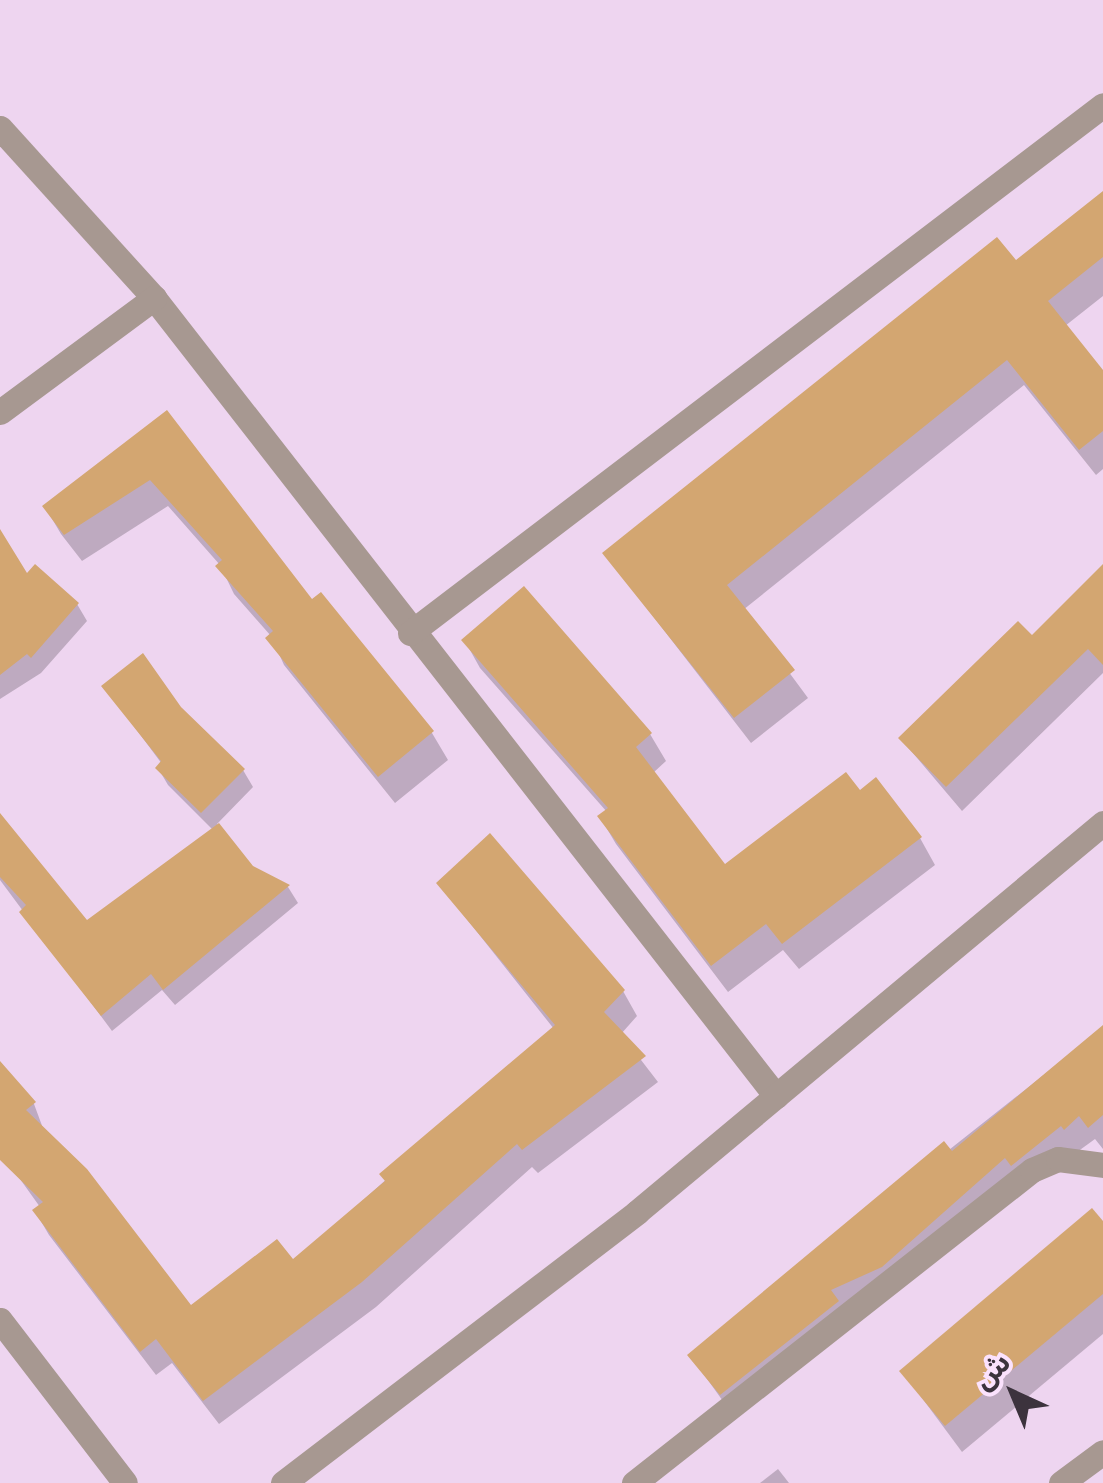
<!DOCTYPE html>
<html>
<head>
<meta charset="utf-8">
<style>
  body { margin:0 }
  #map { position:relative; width:1103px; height:1483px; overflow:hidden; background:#eed5f0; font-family:Signika,"Noto Sans Arabic",sans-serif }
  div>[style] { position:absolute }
  .shadow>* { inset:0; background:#0003 }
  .building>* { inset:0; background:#d3a671 }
  .minor>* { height:25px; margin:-12.5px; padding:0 12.5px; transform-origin:12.5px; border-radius:12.5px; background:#a79891 }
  span { translate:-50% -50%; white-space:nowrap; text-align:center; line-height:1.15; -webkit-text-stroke:10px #fbe2fd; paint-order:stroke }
  .north { position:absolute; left:963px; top:1343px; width:100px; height:100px; -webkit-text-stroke:8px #fbe2fd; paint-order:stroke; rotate:316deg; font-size:28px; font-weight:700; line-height:40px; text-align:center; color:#3c333d }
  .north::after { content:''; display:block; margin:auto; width:35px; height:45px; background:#3c333d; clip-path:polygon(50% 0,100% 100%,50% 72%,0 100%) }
</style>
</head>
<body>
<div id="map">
  <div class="shadow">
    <div style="clip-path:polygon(1103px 194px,1103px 296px,1065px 326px,1103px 374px,1103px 469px,1096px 475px,1024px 385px,743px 610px,808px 698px,751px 743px,605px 554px,1015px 264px)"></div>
    <div style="clip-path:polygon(167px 413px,311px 603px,321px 595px,432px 733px,448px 760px,395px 803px,284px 665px,271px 636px,234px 594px,220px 565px,168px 506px,82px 561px,61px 534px,45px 507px)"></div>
    <div style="clip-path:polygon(0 533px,26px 577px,77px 604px,87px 621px,41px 673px,0 699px)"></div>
    <div style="clip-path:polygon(1103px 568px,1103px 673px,962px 811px,901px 739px,1032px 639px)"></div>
    <div style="clip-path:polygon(465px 641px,650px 734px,666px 761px,653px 773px,725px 868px,859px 793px,920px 838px,935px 865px,799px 969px,783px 950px,728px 992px,616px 844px,600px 817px,607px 812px,480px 668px)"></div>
    <div style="clip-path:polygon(104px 686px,179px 708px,243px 770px,253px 787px,217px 824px,252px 868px,288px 887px,298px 903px,175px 1005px,162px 990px,112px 1031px,0 880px,0 817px,87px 923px,213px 830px,168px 785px,158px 768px,162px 764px)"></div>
    <div style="clip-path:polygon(439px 884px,623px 991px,637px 1016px,621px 1034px,658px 1082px,538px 1173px,532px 1167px,376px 1307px,219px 1424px,172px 1363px,156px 1375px,49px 1235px,35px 1211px,40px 1207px,0 1151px,0 1064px,34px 1104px,44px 1131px,190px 1308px,293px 1263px,554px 1029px)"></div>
    <div style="clip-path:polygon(1103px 1028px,1103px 1149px,1095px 1139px,1026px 1189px,735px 1418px,690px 1355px)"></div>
    <div style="clip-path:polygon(1103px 1225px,1103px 1334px,962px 1452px,902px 1371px)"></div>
    <div style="clip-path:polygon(778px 1469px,789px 1483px,760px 1483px)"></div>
  </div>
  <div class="building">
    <div style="clip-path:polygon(1103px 191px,1103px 257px,1048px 301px,1103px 370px,1103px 431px,1079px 450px,1007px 360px,727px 585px,795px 670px,734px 718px,602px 553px,997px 237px,1016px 260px)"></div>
    <div style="clip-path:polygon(167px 410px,312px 599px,321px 592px,434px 731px,378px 777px,265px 638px,273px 631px,215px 566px,222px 560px,150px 480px,64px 535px,42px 506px)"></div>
    <div style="clip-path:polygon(0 529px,27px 573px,35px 564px,79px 603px,31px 658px,27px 654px,0 675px)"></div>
    <div style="clip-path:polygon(1103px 564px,1103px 665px,1088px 649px,946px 787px,898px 738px,1018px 621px,1032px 635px)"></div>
    <div style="clip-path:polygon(524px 586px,652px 733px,636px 747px,725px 864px,846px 772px,860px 790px,876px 777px,922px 837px,782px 944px,766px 924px,711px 966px,597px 816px,608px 808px,461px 640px)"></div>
    <div style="clip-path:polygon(143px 653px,181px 707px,245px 769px,201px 813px,155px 768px,161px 761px,101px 686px)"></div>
    <div style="clip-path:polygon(0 813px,87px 920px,219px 823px,253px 866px,290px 885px,163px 990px,151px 974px,101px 1016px,19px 912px,26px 905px,0 877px)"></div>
    <div style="clip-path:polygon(490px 833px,625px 990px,604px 1012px,646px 1056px,522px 1150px,517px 1144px,362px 1282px,203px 1401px,156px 1339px,140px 1352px,32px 1210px,43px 1202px,0 1160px,0 1061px,36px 1102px,26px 1110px,87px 1169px,191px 1305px,277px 1239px,293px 1259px,385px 1181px,379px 1174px,555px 1025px,436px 883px)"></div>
    <div style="clip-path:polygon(1103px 1025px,1103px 1115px,1088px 1128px,1079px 1116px,1064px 1130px,1061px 1126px,1011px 1166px,1005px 1158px,882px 1267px,831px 1290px,839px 1301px,720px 1395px,687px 1355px,944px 1141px,952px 1151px)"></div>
    <div style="clip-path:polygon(1092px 1208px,1103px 1221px,1103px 1294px,945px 1426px,899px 1371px)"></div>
  </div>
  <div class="minor">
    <div style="left:0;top:128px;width:229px;rotate:47.8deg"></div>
    <div style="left:154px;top:298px;width:1012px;rotate:52.07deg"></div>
    <div style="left:0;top:412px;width:192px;rotate:-36.5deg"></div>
    <div style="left:410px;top:633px;width:871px;rotate:-37.3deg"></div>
    <div style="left:0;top:1320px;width:205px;rotate:52.5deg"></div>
    <div style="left:283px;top:1483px;width:446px;rotate:-37.4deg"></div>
    <div style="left:637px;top:1212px;width:607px;rotate:-39.85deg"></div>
    <div style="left:634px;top:1483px;width:506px;rotate:-38.18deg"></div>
    <div style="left:1032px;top:1170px;width:28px;rotate:-23deg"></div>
    <div style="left:1058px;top:1159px;width:45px;rotate:7.6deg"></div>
    <div style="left:1061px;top:1483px;width:52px;rotate:-36.4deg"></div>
  </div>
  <div class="north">ش</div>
</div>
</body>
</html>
